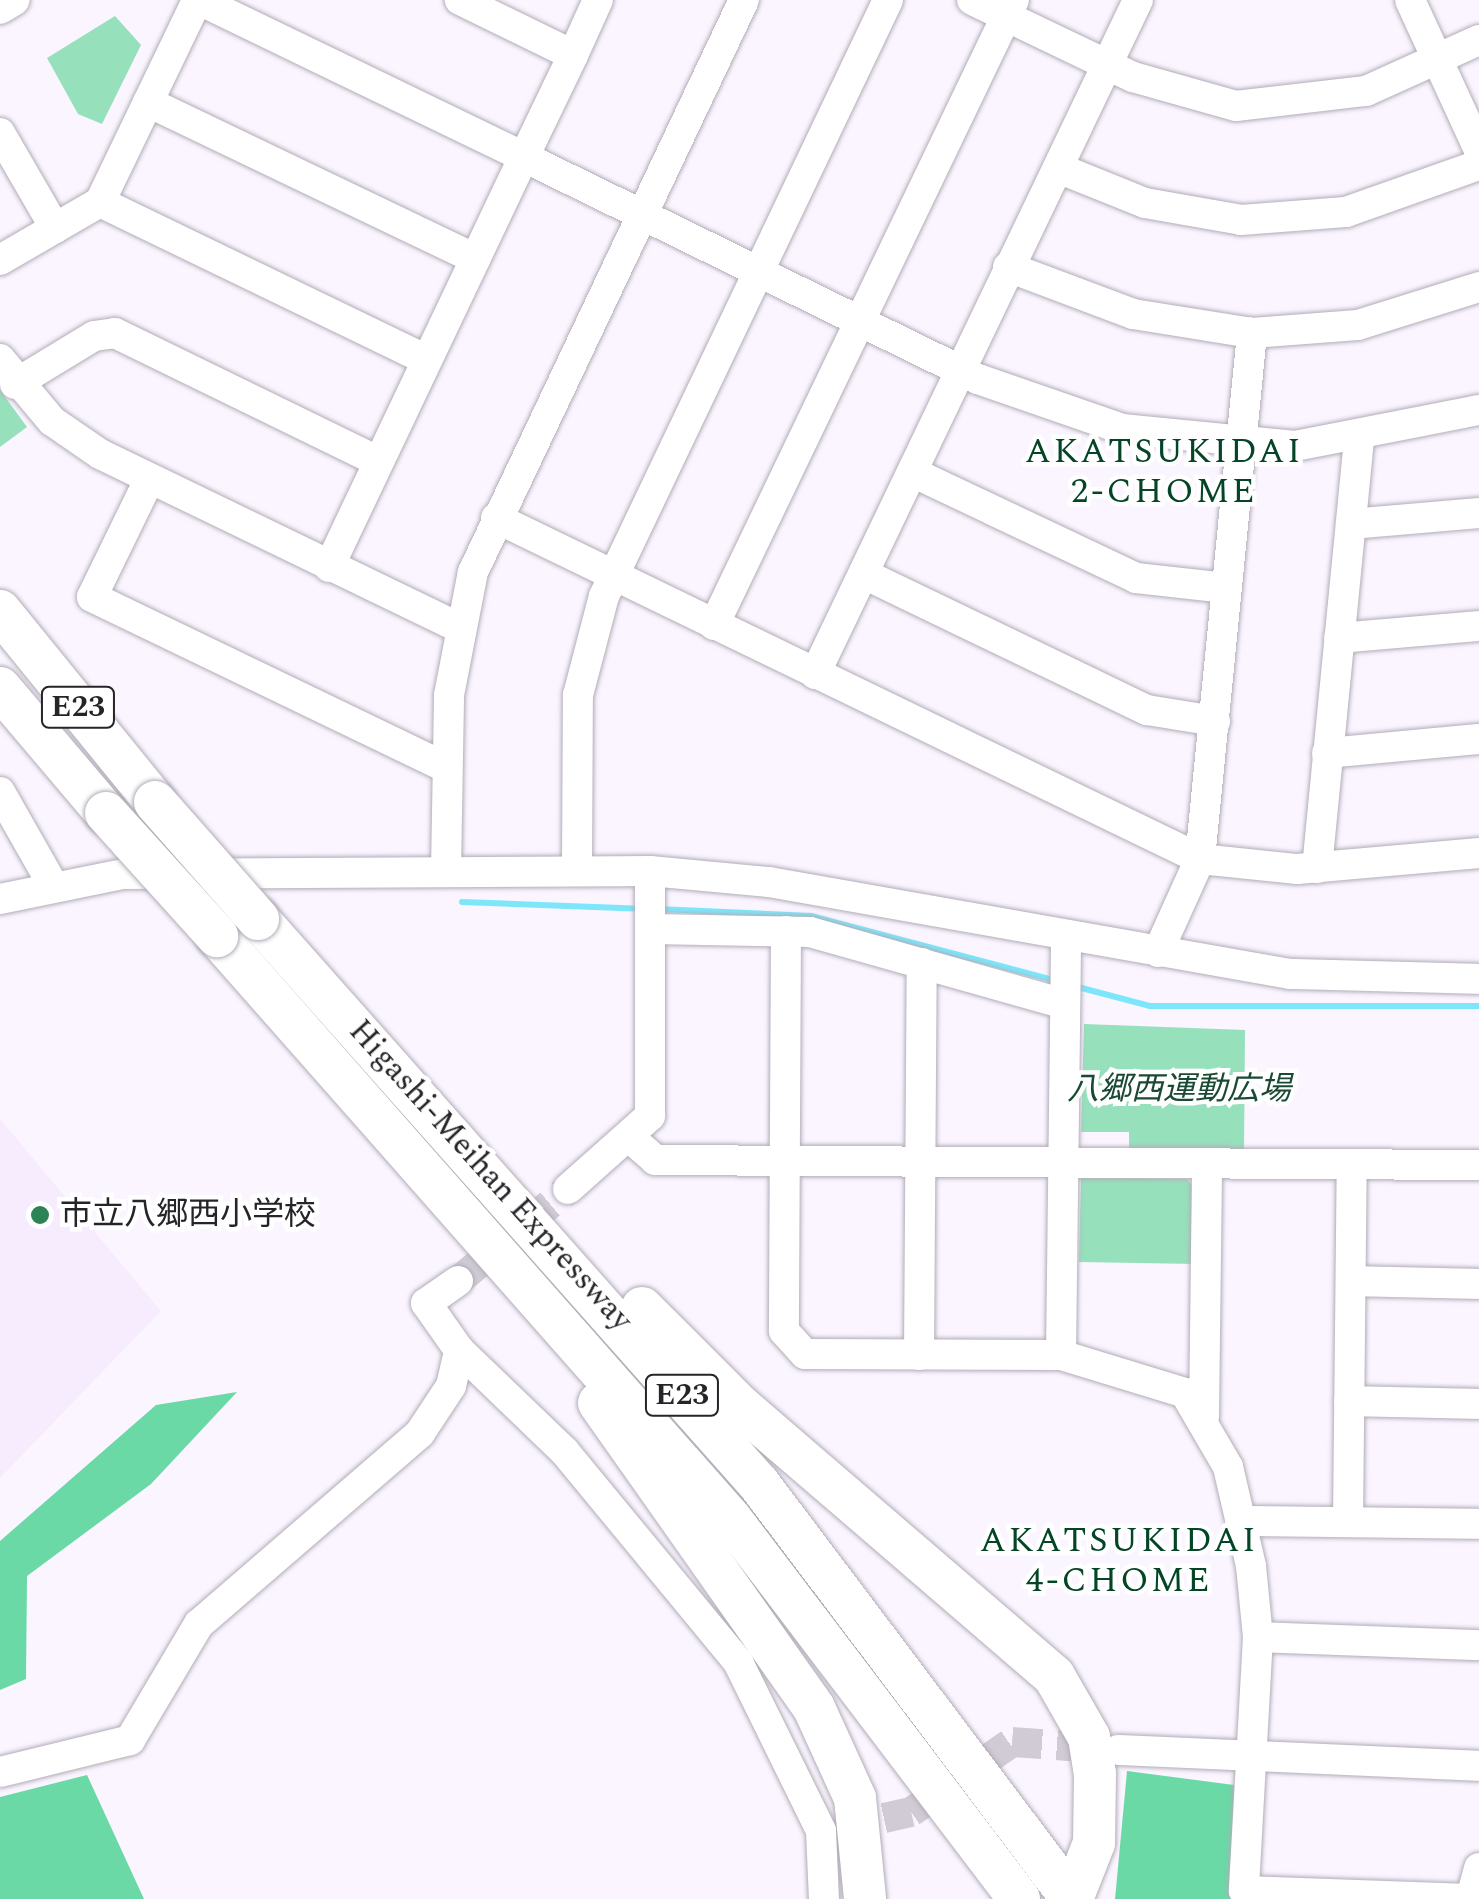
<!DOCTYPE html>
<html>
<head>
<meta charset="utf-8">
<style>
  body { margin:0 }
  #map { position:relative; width:1479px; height:1899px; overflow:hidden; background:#faf5ff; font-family:Spectral,"Noto Sans JP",serif }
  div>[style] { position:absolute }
  .built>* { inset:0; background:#f6ecfe }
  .green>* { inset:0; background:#97e0bc }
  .forest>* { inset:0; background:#6ad9a6 }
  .stream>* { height:6px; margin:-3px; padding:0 3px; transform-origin:3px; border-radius:3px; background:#7de6fa }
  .minor-tunnel>* { height:30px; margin-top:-15px; transform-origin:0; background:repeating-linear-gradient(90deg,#d0cbd4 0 30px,transparent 0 45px) }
  .roads { filter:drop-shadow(0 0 2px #b2acb7) drop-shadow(0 0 2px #b2acb7) }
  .minor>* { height:30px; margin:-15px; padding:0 15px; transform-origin:15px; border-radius:15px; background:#fff }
  .highway>* { height:42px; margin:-21px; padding:0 21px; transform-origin:21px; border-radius:21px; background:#fff }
  .bridges { filter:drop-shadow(0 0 2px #b2acb7) drop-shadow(0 0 2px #b2acb7) }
  .highway-bridge>* { height:42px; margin:-21px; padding:0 21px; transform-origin:21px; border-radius:21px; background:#fff }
  .dots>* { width:28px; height:28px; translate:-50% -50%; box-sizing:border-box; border:5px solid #fff; border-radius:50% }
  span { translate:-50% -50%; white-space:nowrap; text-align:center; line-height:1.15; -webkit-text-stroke:9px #fff; paint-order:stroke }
  .shield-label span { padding:2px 8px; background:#fff; border:2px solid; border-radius:8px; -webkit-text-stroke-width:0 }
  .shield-label { font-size:30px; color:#262428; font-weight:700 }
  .park-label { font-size:32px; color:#1a4934; font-style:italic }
  .street-label { font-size:32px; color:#262428 }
  .poi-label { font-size:32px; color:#262428 }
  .left { translate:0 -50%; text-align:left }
  .neighbourhood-label { font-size:35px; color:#044527; letter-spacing:2.5px }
</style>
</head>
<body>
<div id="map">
  <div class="built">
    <div style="clip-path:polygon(0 1119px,161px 1311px,0 1478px)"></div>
  </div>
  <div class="green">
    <div style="clip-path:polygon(115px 16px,141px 45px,102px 124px,78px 114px,47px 58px)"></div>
    <div style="clip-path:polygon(0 390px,27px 427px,0 447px)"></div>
    <div style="clip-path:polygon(1084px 1024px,1245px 1030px,1244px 1153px,1129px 1151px,1129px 1132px,1081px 1132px)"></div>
    <div style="clip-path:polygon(1081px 1178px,1187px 1179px,1197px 1190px,1196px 1264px,1079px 1262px)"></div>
  </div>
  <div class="forest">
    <div style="clip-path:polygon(237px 1392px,151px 1484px,27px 1576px,26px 1679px,0 1690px,0 1541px,156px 1405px)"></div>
    <div style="clip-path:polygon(1127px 1771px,1234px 1785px,1231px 1899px,1115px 1899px)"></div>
    <div style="clip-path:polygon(87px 1775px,144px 1899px,0 1899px,0 1797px)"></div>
  </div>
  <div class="stream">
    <div style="left:462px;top:902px;width:179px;rotate:2.2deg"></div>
    <div style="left:658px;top:909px;width:153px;rotate:2.6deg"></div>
    <div style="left:811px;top:916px;width:254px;rotate:14.8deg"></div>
    <div style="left:1074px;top:986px;width:79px;rotate:14.7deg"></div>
    <div style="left:1150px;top:1006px;width:329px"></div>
  </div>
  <div class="minor-tunnel">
    <div style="left:458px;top:1281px;width:143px;rotate:-39.9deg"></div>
    <div style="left:840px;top:1828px;width:73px;rotate:-12.7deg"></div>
    <div style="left:911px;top:1812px;width:123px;rotate:-34.7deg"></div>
    <div style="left:1012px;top:1742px;width:98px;rotate:4.1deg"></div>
  </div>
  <div class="roads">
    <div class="minor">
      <div style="left:199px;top:0;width:361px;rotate:25.8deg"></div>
      <div style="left:524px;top:157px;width:113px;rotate:-64.3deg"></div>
      <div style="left:573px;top:55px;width:126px;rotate:-154deg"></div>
      <div style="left:972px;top:0;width:178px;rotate:25.6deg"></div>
      <div style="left:1133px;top:77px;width:107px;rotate:15.7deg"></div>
      <div style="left:1236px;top:106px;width:131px;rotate:-6.6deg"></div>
      <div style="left:1366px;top:91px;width:124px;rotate:-24.3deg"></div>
      <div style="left:1410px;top:0;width:165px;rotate:65.3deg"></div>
      <div style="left:0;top:9px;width:17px;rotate:-31deg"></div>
      <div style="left:573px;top:55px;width:60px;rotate:-65.6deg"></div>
      <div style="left:148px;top:102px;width:363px;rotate:25.6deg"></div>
      <div style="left:0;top:133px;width:110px;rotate:59.9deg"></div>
      <div style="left:1058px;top:168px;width:94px;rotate:21.9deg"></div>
      <div style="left:1145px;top:203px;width:97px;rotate:10deg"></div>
      <div style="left:1241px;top:220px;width:105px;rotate:-4.4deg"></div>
      <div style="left:1346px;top:212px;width:141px;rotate:-19.5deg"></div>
      <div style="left:100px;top:202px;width:363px;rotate:25.8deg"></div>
      <div style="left:0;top:260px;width:116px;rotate:-30.1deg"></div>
      <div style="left:100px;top:202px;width:224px;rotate:-64.3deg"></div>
      <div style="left:1008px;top:267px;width:134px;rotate:20.6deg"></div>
      <div style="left:1133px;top:314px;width:121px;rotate:9.1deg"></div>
      <div style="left:1252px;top:333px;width:106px;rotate:-4.3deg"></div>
      <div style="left:1358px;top:325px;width:127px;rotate:-17.4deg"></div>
      <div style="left:0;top:359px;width:81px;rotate:50deg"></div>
      <div style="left:52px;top:421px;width:58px;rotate:34.5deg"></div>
      <div style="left:100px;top:454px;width:398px;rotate:25.8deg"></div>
      <div style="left:15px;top:384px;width:92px;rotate:-31.3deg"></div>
      <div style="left:94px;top:336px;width:21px;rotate:-8deg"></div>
      <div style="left:115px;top:333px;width:292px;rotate:26deg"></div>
      <div style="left:912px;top:472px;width:248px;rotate:25.3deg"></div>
      <div style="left:1136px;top:578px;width:91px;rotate:6.3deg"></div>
      <div style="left:149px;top:480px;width:130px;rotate:116deg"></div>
      <div style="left:92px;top:597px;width:393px;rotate:25.7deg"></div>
      <div style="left:496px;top:518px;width:782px;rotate:25.84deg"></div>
      <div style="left:1200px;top:859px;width:98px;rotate:5.9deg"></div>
      <div style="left:1297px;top:869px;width:183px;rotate:-5deg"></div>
      <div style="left:1351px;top:524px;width:128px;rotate:-4.9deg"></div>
      <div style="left:329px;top:567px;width:454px;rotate:-64.6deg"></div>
      <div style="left:524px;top:157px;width:505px;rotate:26.06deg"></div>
      <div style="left:978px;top:379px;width:152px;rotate:19.1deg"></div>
      <div style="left:1122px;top:429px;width:174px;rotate:5.6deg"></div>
      <div style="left:1295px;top:446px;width:187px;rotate:-11.1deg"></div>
      <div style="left:864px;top:574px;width:314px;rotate:25.7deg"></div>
      <div style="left:1147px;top:710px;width:69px;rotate:9.2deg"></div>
      <div style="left:714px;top:625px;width:693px;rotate:-64.36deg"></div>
      <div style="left:1339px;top:638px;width:141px;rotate:-4.9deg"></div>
      <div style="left:815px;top:674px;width:747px;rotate:-64.39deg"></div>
      <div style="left:1327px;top:753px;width:153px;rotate:-5.3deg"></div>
      <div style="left:0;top:792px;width:109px;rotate:60.4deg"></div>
      <div style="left:577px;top:868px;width:173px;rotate:-89.7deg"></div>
      <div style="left:578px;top:695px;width:102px;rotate:-75.3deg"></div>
      <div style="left:604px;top:596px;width:660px;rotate:-64.52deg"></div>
      <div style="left:1317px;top:868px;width:431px;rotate:-84.4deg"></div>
      <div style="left:446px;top:871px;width:176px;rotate:-89deg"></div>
      <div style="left:449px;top:695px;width:125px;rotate:-79deg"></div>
      <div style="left:473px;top:572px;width:633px;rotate:-64.65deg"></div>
      <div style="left:0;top:899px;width:126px;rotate:-11.5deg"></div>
      <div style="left:123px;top:874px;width:527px;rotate:-0.33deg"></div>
      <div style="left:650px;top:871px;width:120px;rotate:5.3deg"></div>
      <div style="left:769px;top:882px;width:529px;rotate:10.01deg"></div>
      <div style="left:1290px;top:974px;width:189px;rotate:1.5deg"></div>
      <div style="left:651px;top:929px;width:159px;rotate:1.1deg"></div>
      <div style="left:810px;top:932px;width:264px;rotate:15.8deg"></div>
      <div style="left:786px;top:931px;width:400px;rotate:90.3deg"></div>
      <div style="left:784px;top:1331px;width:31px;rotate:48deg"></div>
      <div style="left:805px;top:1354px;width:256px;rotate:0.2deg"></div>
      <div style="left:1061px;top:1355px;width:130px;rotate:17deg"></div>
      <div style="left:1185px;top:1393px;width:86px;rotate:59.8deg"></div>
      <div style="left:1228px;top:1467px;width:102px;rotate:76.9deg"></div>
      <div style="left:1251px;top:1566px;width:71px;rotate:84.4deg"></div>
      <div style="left:1258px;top:1637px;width:254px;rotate:93.2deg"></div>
      <div style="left:1244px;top:1891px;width:233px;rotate:2deg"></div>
      <div style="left:1158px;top:952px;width:102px;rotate:-65.7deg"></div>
      <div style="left:1200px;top:859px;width:529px;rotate:-84.35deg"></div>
      <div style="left:629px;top:1137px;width:35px;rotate:41deg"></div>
      <div style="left:655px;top:1160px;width:824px;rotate:0.35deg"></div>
      <div style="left:568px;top:1189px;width:110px;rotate:-41.7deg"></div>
      <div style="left:650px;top:1116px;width:245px;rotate:-90deg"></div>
      <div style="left:458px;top:1281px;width:39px;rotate:145deg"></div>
      <div style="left:426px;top:1303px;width:57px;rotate:54.9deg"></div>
      <div style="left:459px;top:1350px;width:147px;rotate:43.9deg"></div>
      <div style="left:565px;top:1452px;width:272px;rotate:50.5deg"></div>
      <div style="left:738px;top:1662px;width:188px;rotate:63.8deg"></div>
      <div style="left:821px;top:1831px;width:68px;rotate:87.5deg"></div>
      <div style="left:1351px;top:1281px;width:128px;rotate:1.3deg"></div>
      <div style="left:919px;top:1355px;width:392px;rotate:-89.6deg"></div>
      <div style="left:1061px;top:1355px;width:420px;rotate:-89.3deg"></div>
      <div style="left:1349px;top:1401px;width:130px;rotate:1.3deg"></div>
      <div style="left:1204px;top:1417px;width:253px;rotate:-89.3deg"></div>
      <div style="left:1244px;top:1521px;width:235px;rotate:0.7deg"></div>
      <div style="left:1348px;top:1521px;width:356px;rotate:-89.4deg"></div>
      <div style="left:1258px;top:1637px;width:221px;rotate:2.1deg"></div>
      <div style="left:1118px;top:1750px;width:361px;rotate:2.5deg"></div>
      <div style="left:0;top:1772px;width:134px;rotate:-13.8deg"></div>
      <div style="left:130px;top:1740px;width:135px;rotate:-59.3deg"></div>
      <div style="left:199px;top:1624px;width:292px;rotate:-40.8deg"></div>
      <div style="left:420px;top:1433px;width:56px;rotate:-56.6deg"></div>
      <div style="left:451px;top:1386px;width:37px;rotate:-77deg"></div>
      <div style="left:1471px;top:1898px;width:31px;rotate:-75deg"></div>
    </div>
    <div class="highway">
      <div style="left:0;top:611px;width:246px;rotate:50.9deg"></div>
      <div style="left:0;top:688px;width:164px;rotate:49.7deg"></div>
      <div style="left:258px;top:919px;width:755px;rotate:48.44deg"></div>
      <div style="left:759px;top:1484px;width:520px;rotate:52.98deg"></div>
      <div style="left:217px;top:936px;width:776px;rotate:48.61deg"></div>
      <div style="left:730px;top:1518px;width:478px;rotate:52.8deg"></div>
      <div style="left:642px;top:1308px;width:139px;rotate:45deg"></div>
      <div style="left:740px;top:1406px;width:414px;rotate:40.7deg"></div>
      <div style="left:1054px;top:1676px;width:70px;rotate:60.2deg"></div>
      <div style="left:1089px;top:1737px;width:36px;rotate:81deg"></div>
      <div style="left:1095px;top:1773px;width:70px;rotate:90.8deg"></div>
      <div style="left:1094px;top:1843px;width:60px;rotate:111.4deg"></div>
      <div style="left:599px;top:1403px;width:373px;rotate:54.8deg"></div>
      <div style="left:814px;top:1708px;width:99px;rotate:65.5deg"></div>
      <div style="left:855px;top:1798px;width:101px;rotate:84.3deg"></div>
    </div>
  </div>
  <div class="bridges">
    <div class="highway-bridge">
      <div style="left:155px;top:802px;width:156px;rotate:48.6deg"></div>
      <div style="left:106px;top:813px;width:166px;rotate:47.9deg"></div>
    </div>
  </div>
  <div class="dots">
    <div style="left:40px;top:1215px;background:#2d8256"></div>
  </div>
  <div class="shield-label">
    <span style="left:78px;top:707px">E23</span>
    <span style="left:682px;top:1395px">E23</span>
  </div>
  <div class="park-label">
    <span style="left:1179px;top:1090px">八郷西運動広場</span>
  </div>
  <div class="street-label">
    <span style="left:490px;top:1176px;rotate:48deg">Higashi-Meihan Expressway</span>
  </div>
  <div class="poi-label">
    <span class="left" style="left:60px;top:1215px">市立八郷西小学校</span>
  </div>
  <div class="neighbourhood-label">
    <span style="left:1164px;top:472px">AKATSUKIDAI<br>2-CHOME</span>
    <span style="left:1119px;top:1561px">AKATSUKIDAI<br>4-CHOME</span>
  </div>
</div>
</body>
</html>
